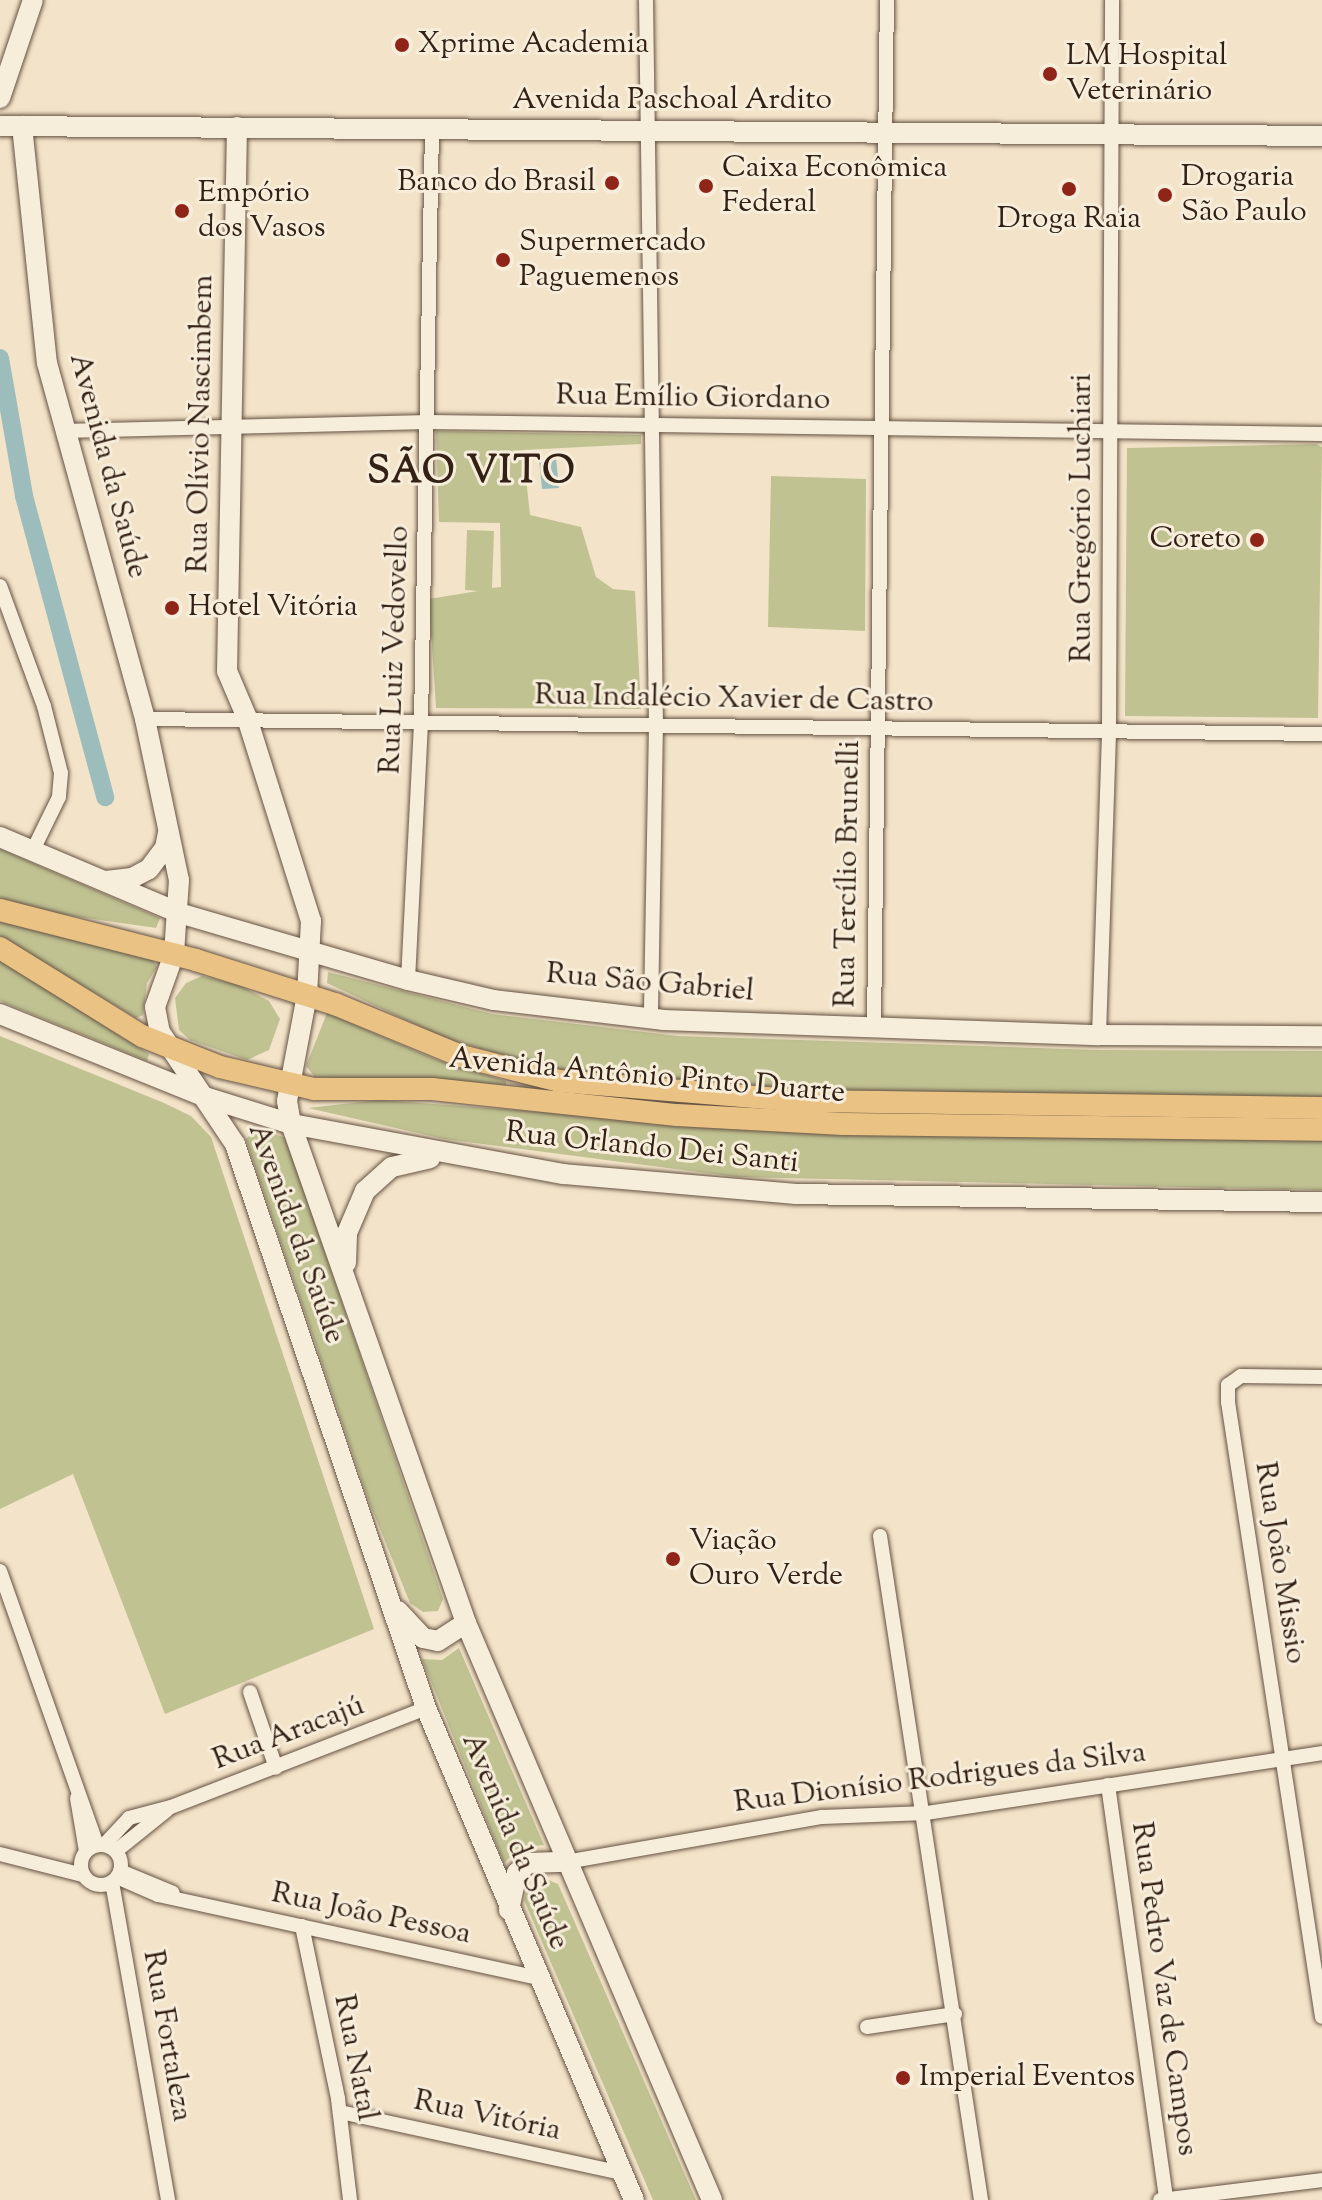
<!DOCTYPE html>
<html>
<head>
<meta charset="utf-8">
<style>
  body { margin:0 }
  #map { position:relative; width:1322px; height:2200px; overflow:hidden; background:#f3e3c8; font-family:"Sorts Mill Goudy",serif }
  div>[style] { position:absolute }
  .green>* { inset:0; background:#c0c292 }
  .water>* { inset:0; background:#9dbdbd }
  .canal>* { height:18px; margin:-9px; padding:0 9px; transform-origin:9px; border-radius:9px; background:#9dbdbd }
  .roads { filter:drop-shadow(0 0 2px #645242) drop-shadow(0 0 2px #645242) }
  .minor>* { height:14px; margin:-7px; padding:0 7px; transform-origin:7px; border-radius:7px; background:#f7eddb }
  .minor>.ring { margin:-7px; padding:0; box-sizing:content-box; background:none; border:14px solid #f7eddb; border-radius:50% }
  .secondary>* { height:20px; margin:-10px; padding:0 10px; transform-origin:10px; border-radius:10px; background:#f7eddb }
  .primary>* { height:22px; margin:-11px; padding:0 11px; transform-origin:11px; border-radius:11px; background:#eac284 }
  .dots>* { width:22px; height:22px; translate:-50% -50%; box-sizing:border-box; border:4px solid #f7eddb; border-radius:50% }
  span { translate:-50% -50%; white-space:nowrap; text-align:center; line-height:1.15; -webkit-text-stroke:6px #f7eddb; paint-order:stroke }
  .poi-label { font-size:30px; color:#342115 }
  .left { translate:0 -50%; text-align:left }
  .right { translate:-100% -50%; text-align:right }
  .street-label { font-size:30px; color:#342115 }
  .district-label { font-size:38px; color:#342115; font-weight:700; letter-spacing:2px }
</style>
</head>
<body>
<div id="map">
  <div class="green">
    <div style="clip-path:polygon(436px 431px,641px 435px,641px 444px,523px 450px,530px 515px,581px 527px,596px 577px,613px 589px,635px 591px,641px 709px,436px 708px,429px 599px,478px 591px,465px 590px,467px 530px,494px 531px,492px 588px,501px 587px,500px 523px,439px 522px)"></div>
    <div style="clip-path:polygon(1316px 444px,1322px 447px,1318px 718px,1125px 716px,1127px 448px)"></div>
    <div style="clip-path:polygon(771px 476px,866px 479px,865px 631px,768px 627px)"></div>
    <div style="clip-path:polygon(0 849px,160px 918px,156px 928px,51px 913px,0 898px)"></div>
    <div style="clip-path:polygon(0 919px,152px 958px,157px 967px,147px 983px,143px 1015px,136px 1018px,0 936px)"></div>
    <div style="clip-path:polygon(0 960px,149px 1054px,147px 1061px,0 1001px)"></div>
    <div style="clip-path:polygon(328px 972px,492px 1014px,678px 1036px,1097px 1050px,1322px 1051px,1322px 1099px,802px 1093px,560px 1072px,444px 1038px,327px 983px)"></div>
    <div style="clip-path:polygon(202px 976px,239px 985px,269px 1001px,280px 1019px,269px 1050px,247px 1060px,190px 1040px,179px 1030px,175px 998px,186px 983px)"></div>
    <div style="clip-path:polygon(327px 1013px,437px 1060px,506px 1081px,506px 1086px,315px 1077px,306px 1066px)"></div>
    <div style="clip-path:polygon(0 1036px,164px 1103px,191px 1116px,211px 1137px,374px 1629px,165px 1714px,73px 1474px,0 1509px)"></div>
    <div style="clip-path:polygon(379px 1100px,845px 1134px,1322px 1141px,1322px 1190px,737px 1177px,444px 1139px,308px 1108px)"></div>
    <div style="clip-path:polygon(257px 1128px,286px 1138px,443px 1599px,438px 1611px,423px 1612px,410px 1603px,370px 1504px,246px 1139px)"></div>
    <div style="clip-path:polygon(459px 1648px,544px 1845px,521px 1847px,504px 1863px,422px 1659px,442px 1660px)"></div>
    <div style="clip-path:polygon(546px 1879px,558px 1884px,696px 2200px,653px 2200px,524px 1900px,528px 1888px)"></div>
  </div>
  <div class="water">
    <div style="clip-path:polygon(556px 458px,559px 488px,542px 489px,539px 460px)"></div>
  </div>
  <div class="canal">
    <div style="left:0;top:358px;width:140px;rotate:80.1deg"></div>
    <div style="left:24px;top:496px;width:312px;rotate:74.9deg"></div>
  </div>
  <div class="roads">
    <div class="minor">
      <div style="left:646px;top:0;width:724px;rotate:89.21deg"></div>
      <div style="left:656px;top:724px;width:295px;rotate:91deg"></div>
      <div style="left:63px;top:431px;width:365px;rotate:-1.4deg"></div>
      <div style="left:428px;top:422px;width:894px;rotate:0.77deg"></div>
      <div style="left:0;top:586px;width:128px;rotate:69.9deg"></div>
      <div style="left:44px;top:706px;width:69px;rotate:75.8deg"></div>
      <div style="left:61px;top:773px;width:24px;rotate:95deg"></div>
      <div style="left:59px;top:797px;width:61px;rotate:116.1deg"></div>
      <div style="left:145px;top:719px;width:1177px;rotate:0.73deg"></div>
      <div style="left:408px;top:980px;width:258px;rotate:-87.1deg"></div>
      <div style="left:421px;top:722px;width:592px;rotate:-88.94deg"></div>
      <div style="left:874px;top:1028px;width:1028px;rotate:-89.28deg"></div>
      <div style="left:1099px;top:1035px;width:304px;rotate:-88.1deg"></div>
      <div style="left:1109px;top:731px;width:731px;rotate:-89.76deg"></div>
      <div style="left:1322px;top:1377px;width:81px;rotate:-179.3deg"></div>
      <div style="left:1241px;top:1376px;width:16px;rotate:145deg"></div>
      <div style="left:1228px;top:1385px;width:17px;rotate:90deg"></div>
      <div style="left:1228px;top:1402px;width:622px;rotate:81.31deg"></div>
      <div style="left:880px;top:1536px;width:672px;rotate:81.35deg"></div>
      <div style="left:0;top:1571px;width:291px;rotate:70.5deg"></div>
      <div style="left:250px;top:1692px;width:80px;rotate:71.1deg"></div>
      <div style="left:1108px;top:1785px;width:419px;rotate:82deg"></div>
      <div style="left:77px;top:1798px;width:54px;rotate:80.4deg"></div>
      <div style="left:104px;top:1845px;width:37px;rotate:-47deg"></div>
      <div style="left:129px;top:1818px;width:43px;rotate:-14.7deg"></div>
      <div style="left:171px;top:1807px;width:274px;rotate:-21.2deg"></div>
      <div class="ring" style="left:81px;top:1845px;width:26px;height:26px"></div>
      <div style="left:116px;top:1851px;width:65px;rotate:-38.8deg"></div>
      <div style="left:0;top:1854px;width:86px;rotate:14.2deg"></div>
      <div style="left:566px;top:1862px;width:260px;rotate:-10deg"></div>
      <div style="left:822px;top:1817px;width:104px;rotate:-2.2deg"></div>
      <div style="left:926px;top:1813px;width:401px;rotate:-8.6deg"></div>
      <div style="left:120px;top:1871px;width:57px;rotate:22.5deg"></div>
      <div style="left:117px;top:1877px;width:45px;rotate:23.7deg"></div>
      <div style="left:158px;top:1895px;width:390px;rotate:12.3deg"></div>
      <div style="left:112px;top:1882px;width:323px;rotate:80deg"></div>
      <div style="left:302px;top:1926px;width:177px;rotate:78.2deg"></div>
      <div style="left:338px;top:2099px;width:102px;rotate:83.2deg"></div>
      <div style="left:867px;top:2027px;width:89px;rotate:-8.4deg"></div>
      <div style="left:340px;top:2112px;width:289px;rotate:12.2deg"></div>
      <div style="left:1160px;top:2200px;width:163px;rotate:-7deg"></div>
    </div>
    <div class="secondary">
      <div style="left:0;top:98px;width:103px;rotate:-71.4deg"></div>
      <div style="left:0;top:126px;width:1322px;rotate:0.43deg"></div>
      <div style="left:22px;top:126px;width:238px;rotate:84deg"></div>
      <div style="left:47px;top:363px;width:369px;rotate:74.6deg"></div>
      <div style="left:145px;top:719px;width:165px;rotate:78.1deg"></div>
      <div style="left:179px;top:880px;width:74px;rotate:93.9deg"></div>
      <div style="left:174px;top:954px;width:56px;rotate:109.7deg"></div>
      <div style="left:155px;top:1007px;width:25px;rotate:79deg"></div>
      <div style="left:160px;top:1032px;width:135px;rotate:56.2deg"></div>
      <div style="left:235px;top:1144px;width:595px;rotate:71.29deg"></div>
      <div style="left:426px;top:1708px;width:534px;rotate:67.08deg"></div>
      <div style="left:237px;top:127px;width:544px;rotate:91.05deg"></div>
      <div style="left:227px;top:671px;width:51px;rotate:66.9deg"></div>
      <div style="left:247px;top:718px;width:213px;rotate:72.5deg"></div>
      <div style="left:311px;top:921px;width:74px;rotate:93.1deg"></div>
      <div style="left:307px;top:995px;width:108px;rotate:100.7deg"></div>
      <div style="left:287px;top:1101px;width:23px;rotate:80deg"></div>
      <div style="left:291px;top:1124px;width:529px;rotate:70.67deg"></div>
      <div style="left:466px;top:1623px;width:627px;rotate:66.91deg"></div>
      <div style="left:0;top:837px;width:194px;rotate:23deg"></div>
      <div style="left:179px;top:913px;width:239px;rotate:16.3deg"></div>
      <div style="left:408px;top:980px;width:88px;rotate:13.1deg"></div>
      <div style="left:494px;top:1000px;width:170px;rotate:6.7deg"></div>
      <div style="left:663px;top:1020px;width:436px;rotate:2deg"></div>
      <div style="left:1099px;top:1035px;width:223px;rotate:0.3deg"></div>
      <div style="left:106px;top:881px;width:26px;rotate:-7deg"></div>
      <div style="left:132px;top:878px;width:19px;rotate:-28deg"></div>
      <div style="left:149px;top:869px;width:26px;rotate:-53deg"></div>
      <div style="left:165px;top:848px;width:15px;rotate:-79deg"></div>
      <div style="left:0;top:1014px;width:221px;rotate:22deg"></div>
      <div style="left:205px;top:1097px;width:90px;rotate:17.4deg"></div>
      <div style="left:291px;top:1124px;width:277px;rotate:10.4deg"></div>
      <div style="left:563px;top:1174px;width:233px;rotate:4.9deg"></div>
      <div style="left:795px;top:1194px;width:527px;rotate:0.87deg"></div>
      <div style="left:346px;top:1263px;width:30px;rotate:-88deg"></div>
      <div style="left:347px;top:1233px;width:46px;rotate:-66.8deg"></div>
      <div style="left:365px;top:1191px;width:36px;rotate:-42deg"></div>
      <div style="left:392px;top:1167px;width:39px;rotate:-13deg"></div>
      <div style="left:398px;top:1611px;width:37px;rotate:47deg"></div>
      <div style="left:423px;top:1638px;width:15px;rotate:11deg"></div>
      <div style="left:438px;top:1641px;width:33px;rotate:-33deg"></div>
      <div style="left:509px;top:1910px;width:38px;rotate:-78deg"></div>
      <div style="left:517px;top:1873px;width:15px;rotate:-42deg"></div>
      <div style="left:528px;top:1863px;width:38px;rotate:-2deg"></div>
    </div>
    <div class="primary">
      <div style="left:0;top:910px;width:202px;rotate:14.3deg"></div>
      <div style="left:196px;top:960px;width:146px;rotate:17.6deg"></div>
      <div style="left:335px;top:1004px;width:136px;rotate:22.4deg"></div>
      <div style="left:461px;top:1056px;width:101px;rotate:14.3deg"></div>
      <div style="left:559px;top:1081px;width:245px;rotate:4.7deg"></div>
      <div style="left:803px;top:1101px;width:519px;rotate:0.77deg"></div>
      <div style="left:0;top:948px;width:167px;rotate:31.8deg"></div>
      <div style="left:142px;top:1036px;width:84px;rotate:21.7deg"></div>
      <div style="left:220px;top:1067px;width:97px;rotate:13.2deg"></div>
      <div style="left:314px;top:1089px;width:118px"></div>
      <div style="left:432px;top:1089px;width:246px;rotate:6.1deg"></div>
      <div style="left:677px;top:1115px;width:166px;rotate:3.1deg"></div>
      <div style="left:843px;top:1124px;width:479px;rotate:0.7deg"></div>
    </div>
  </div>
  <div class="dots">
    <div style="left:402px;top:45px;background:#8f2418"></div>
    <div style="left:1050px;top:74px;background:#8f2418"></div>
    <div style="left:612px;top:183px;background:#8f2418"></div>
    <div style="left:706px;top:186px;background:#8f2418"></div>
    <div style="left:1069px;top:189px;background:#8f2418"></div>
    <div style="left:1165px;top:195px;background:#8f2418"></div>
    <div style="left:182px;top:211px;background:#8f2418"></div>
    <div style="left:503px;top:260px;background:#8f2418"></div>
    <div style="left:1257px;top:540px;background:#8f2418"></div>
    <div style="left:172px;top:608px;background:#8f2418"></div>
    <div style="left:673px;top:1559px;background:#8f2418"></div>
    <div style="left:903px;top:2078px;background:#8f2418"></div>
  </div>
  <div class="poi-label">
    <span class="left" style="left:418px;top:45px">Xprime Academia</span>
    <span class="left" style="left:1066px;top:74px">LM Hospital<br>Veterinário</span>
    <span class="left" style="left:722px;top:186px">Caixa Econômica<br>Federal</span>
    <span class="left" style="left:1181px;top:195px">Drogaria<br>São Paulo</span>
    <span class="right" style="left:596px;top:183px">Banco do Brasil</span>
    <span class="left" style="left:198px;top:211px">Empório<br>dos Vasos</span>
    <span style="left:1069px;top:220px">Droga Raia</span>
    <span class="left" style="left:519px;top:260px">Supermercado<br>Paguemenos</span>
    <span class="right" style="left:1241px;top:540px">Coreto</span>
    <span class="left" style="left:188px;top:608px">Hotel Vitória</span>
    <span class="left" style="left:689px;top:1559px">Viação<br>Ouro Verde</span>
    <span class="left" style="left:919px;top:2078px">Imperial Eventos</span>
  </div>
  <div class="street-label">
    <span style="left:672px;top:101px">Avenida Paschoal Ardito</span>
    <span style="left:693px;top:399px;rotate:1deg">Rua Emílio Giordano</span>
    <span style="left:202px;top:424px;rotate:-89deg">Rua Olívio Nascimbem</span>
    <span style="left:107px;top:466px;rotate:75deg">Avenida da Saúde</span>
    <span style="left:1083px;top:518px;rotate:-90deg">Rua Gregório Luchiari</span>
    <span style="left:396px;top:650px;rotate:-88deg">Rua Luiz Vedovello</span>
    <span style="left:734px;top:700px;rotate:1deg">Rua Indalécio Xavier de Castro</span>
    <span style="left:849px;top:874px;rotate:-89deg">Rua Tercílio Brunelli</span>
    <span style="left:650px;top:984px;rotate:5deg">Rua São Gabriel</span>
    <span style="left:647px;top:1077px;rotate:5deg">Avenida Antônio Pinto Duarte</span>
    <span style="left:652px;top:1149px;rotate:6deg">Rua Orlando Dei Santi</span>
    <span style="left:295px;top:1234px;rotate:70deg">Avenida da Saúde</span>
    <span style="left:1279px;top:1563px;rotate:81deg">Rua João Missio</span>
    <span style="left:289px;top:1734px;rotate:-21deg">Rua Aracajú</span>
    <span style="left:940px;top:1779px;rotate:-7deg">Rua Dionísio Rodrigues da Silva</span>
    <span style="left:514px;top:1842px;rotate:67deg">Avenida da Saúde</span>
    <span style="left:371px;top:1915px;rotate:12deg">Rua João Pessoa</span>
    <span style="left:1163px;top:1989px;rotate:82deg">Rua Pedro Vaz de Campos</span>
    <span style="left:166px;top:2036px;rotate:80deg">Rua Fortaleza</span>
    <span style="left:354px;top:2058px;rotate:79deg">Rua Natal</span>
    <span style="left:487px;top:2117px;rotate:12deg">Rua Vitória</span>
  </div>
  <div class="district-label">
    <span style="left:472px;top:474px">SÃO VITO</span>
  </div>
</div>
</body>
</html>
